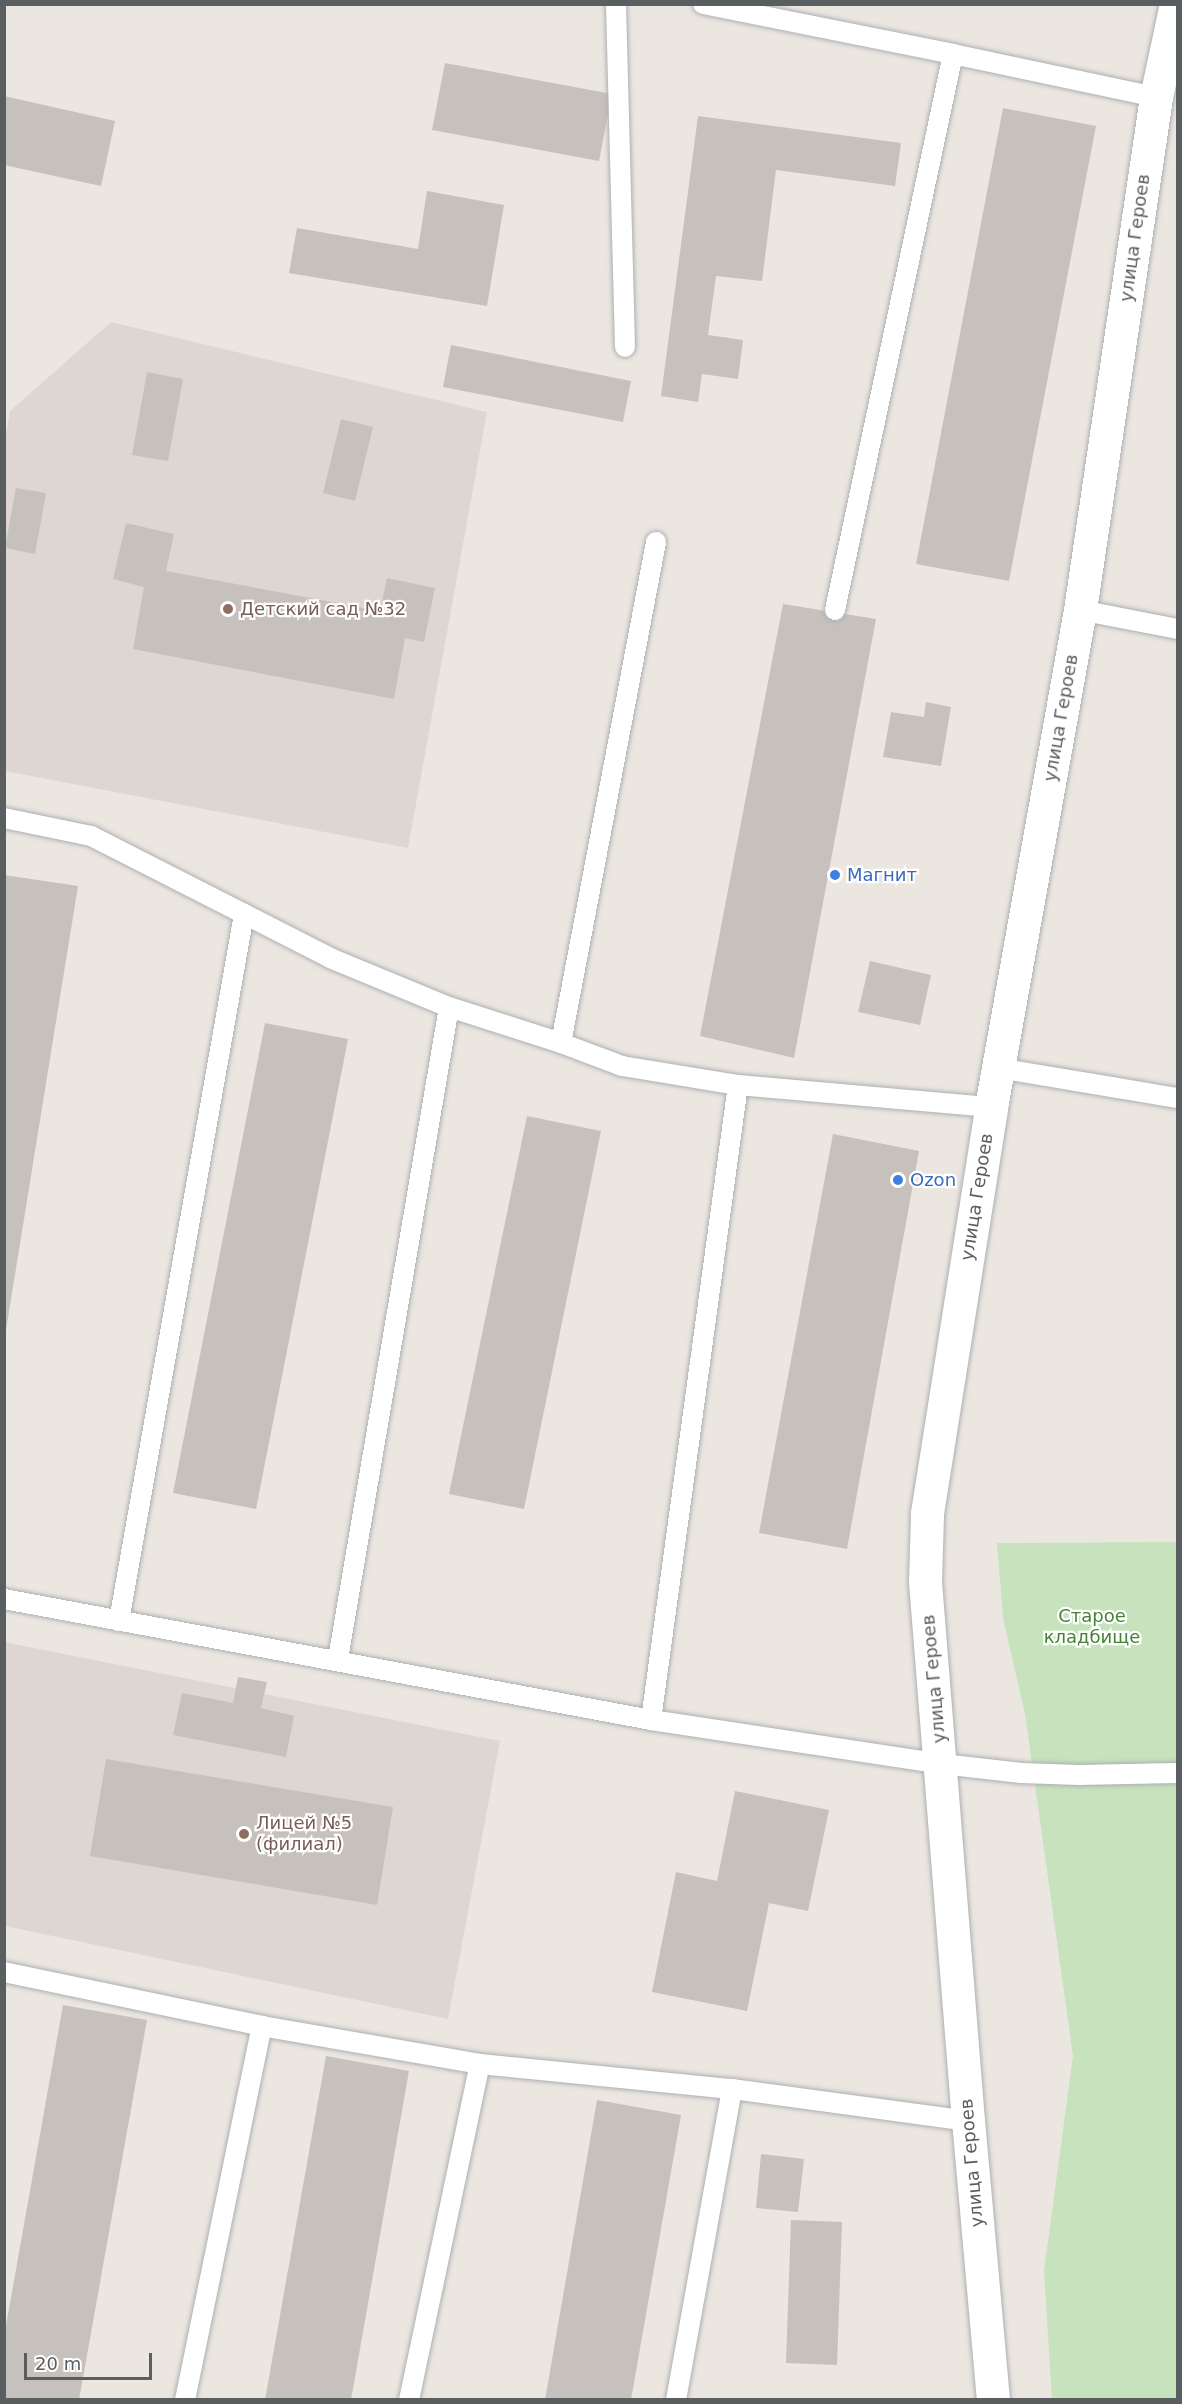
<!DOCTYPE html>
<html>
<head>
<meta charset="utf-8">
<style>
  body { margin:0 }
  #map { position:relative; width:1182px; height:2404px; overflow:hidden; background:#ece6e0; font-family:"DejaVu Sans",sans-serif }
  div>[style] { position:absolute }
  .education>* { inset:0; background:#ded7d1 }
  .green>* { inset:0; background:#c6e3bd }
  .building>* { inset:0; background:#c6c1bd }
  .roads { filter:drop-shadow(0 0 2px #acb0b3) drop-shadow(0 0 2px #acb0b3) }
  .lane>* { height:20px; margin:-10px; padding:0 10px; transform-origin:10px; border-radius:10px; background:#fff }
  .secondary>* { height:33px; margin:-16.5px; padding:0 16.5px; transform-origin:16.5px; border-radius:16.5px; background:#fff }
  .dots>* { width:16px; height:16px; translate:-50% -50%; box-sizing:border-box; border:3px solid #fff; border-radius:50% }
  span { translate:-50% -50%; white-space:nowrap; text-align:center; line-height:1.15; -webkit-text-stroke:4.5px #fff; paint-order:stroke }
  .street-label { font-size:18px; color:#595e61 }
  .education-label { font-size:18px; color:#785e54 }
  .left { translate:0 -50%; text-align:left }
  .shop-label { font-size:18px; color:#366cbe }
  .park-label { font-size:18px; color:#458236 }
  .frame { position:absolute; inset:0; border:6px solid #595e61; pointer-events:none }
  .scale { position:absolute; left:24px; top:2353px; width:128px; height:27px; box-sizing:border-box; border:3px solid #595e61; border-top:0; padding-left:8px; font-size:18px; line-height:21px; white-space:nowrap; color:#595e61; -webkit-text-stroke:4px #fff; paint-order:stroke }
</style>
</head>
<body>
<div id="map">
  <div class="education">
    <div style="clip-path:polygon(111px 322px,487px 412px,408px 848px,5px 771px,4px 446px,10px 411px)"></div>
    <div style="clip-path:polygon(4px 1642px,500px 1741px,448px 2019px,5px 1926px)"></div>
  </div>
  <div class="green">
    <div style="clip-path:polygon(1177px 1542px,1177px 2399px,1052px 2399px,1044px 2271px,1073px 2056px,1025px 1714px,1003px 1618px,997px 1543px)"></div>
  </div>
  <div class="building">
    <div style="clip-path:polygon(445px 63px,612px 94px,599px 161px,432px 130px)"></div>
    <div style="clip-path:polygon(4px 96px,115px 121px,101px 186px,4px 165px)"></div>
    <div style="clip-path:polygon(1003px 108px,1096px 126px,1009px 581px,916px 564px)"></div>
    <div style="clip-path:polygon(698px 116px,901px 143px,895px 186px,776px 170px,762px 281px,716px 276px,708px 335px,743px 340px,738px 379px,702px 374px,698px 402px,661px 396px)"></div>
    <div style="clip-path:polygon(427px 191px,504px 205px,487px 306px,289px 273px,297px 228px,418px 249px)"></div>
    <div style="clip-path:polygon(451px 345px,631px 381px,623px 422px,443px 387px)"></div>
    <div style="clip-path:polygon(147px 372px,183px 379px,168px 461px,132px 455px)"></div>
    <div style="clip-path:polygon(341px 419px,373px 427px,355px 501px,323px 493px)"></div>
    <div style="clip-path:polygon(16px 488px,46px 493px,35px 554px,5px 548px)"></div>
    <div style="clip-path:polygon(126px 523px,174px 534px,166px 571px,380px 611px,387px 578px,435px 588px,424px 642px,405px 638px,394px 699px,133px 649px,144px 587px,113px 579px)"></div>
    <div style="clip-path:polygon(783px 604px,876px 619px,794px 1058px,700px 1036px)"></div>
    <div style="clip-path:polygon(926px 702px,951px 707px,941px 766px,883px 757px,891px 712px,924px 717px)"></div>
    <div style="clip-path:polygon(4px 875px,78px 886px,6px 1330px,4px 1330px)"></div>
    <div style="clip-path:polygon(870px 961px,931px 975px,920px 1025px,858px 1012px)"></div>
    <div style="clip-path:polygon(265px 1023px,348px 1039px,256px 1509px,173px 1493px)"></div>
    <div style="clip-path:polygon(527px 1116px,601px 1131px,524px 1509px,449px 1494px)"></div>
    <div style="clip-path:polygon(833px 1134px,919px 1151px,847px 1549px,759px 1533px)"></div>
    <div style="clip-path:polygon(238px 1677px,267px 1682px,261px 1708px,294px 1716px,286px 1757px,173px 1735px,182px 1693px,233px 1703px)"></div>
    <div style="clip-path:polygon(106px 1759px,393px 1807px,377px 1905px,90px 1856px)"></div>
    <div style="clip-path:polygon(735px 1791px,829px 1810px,808px 1911px,769px 1903px,747px 2011px,652px 1992px,676px 1872px,717px 1881px)"></div>
    <div style="clip-path:polygon(63px 2005px,147px 2020px,79px 2400px,4px 2400px,4px 2337px)"></div>
    <div style="clip-path:polygon(326px 2056px,409px 2071px,351px 2400px,265px 2400px)"></div>
    <div style="clip-path:polygon(597px 2100px,681px 2115px,631px 2400px,545px 2400px)"></div>
    <div style="clip-path:polygon(761px 2154px,804px 2159px,798px 2212px,756px 2208px)"></div>
    <div style="clip-path:polygon(791px 2220px,842px 2222px,837px 2365px,786px 2363px)"></div>
  </div>
  <div class="roads">
    <div class="lane">
      <div style="left:616px;top:4px;width:343px;rotate:88.5deg"></div>
      <div style="left:703px;top:4px;width:255px;rotate:11.3deg"></div>
      <div style="left:835px;top:610px;width:568px;rotate:-78.02deg"></div>
      <div style="left:953px;top:54px;width:208px;rotate:12deg"></div>
      <div style="left:1080px;top:610px;width:100px;rotate:11deg"></div>
      <div style="left:4px;top:818px;width:89px;rotate:11.7deg"></div>
      <div style="left:91px;top:836px;width:268px;rotate:27deg"></div>
      <div style="left:330px;top:958px;width:129px;rotate:22.4deg"></div>
      <div style="left:449px;top:1007px;width:118px;rotate:17.8deg"></div>
      <div style="left:561px;top:1043px;width:65px;rotate:20.7deg"></div>
      <div style="left:622px;top:1066px;width:118px;rotate:9.3deg"></div>
      <div style="left:738px;top:1085px;width:254px;rotate:5deg"></div>
      <div style="left:561px;top:1043px;width:510px;rotate:-79.26deg"></div>
      <div style="left:998px;top:1068px;width:182px;rotate:9.5deg"></div>
      <div style="left:4px;top:1599px;width:658px;rotate:10.59deg"></div>
      <div style="left:651px;top:1720px;width:294px;rotate:8.6deg"></div>
      <div style="left:942px;top:1764px;width:80px;rotate:6.5deg"></div>
      <div style="left:1021px;top:1773px;width:58px;rotate:2deg"></div>
      <div style="left:1079px;top:1775px;width:99px;rotate:-1.2deg"></div>
      <div style="left:119px;top:1621px;width:718px;rotate:-79.97deg"></div>
      <div style="left:338px;top:1659px;width:661px;rotate:-80.34deg"></div>
      <div style="left:651px;top:1720px;width:641px;rotate:-82.2deg"></div>
      <div style="left:4px;top:1972px;width:264px;rotate:11.8deg"></div>
      <div style="left:262px;top:2026px;width:221px;rotate:9.9deg"></div>
      <div style="left:480px;top:2064px;width:253px;rotate:5.7deg"></div>
      <div style="left:732px;top:2089px;width:316px;rotate:100.2deg"></div>
      <div style="left:732px;top:2089px;width:238px;rotate:7.7deg"></div>
      <div style="left:185px;top:2400px;width:382px;rotate:-78.4deg"></div>
      <div style="left:409px;top:2400px;width:343px;rotate:-78.1deg"></div>
    </div>
    <div class="secondary">
      <div style="left:993px;top:2400px;width:280px;rotate:-95.1deg"></div>
      <div style="left:968px;top:2121px;width:541px;rotate:-94.56deg"></div>
      <div style="left:925px;top:1582px;width:69px;rotate:-88.3deg"></div>
      <div style="left:927px;top:1513px;width:411px;rotate:-81deg"></div>
      <div style="left:991px;top:1107px;width:505px;rotate:-79.85deg"></div>
      <div style="left:1080px;top:610px;width:519px;rotate:-81.57deg"></div>
      <div style="left:1156px;top:97px;width:95px;rotate:-77.9deg"></div>
    </div>
  </div>
  <div class="dots">
    <div style="left:228px;top:609px;background:#8d6e63"></div>
    <div style="left:835px;top:875px;background:#3f7fe0"></div>
    <div style="left:898px;top:1180px;background:#3f7fe0"></div>
    <div style="left:244px;top:1834px;background:#8d6e63"></div>
  </div>
  <div class="street-label">
    <span style="left:1135px;top:238px;rotate:-82deg">улица Героев</span>
    <span style="left:1061px;top:718px;rotate:-80deg">улица Героев</span>
    <span style="left:977px;top:1197px;rotate:-81deg">улица Героев</span>
    <span style="left:934px;top:1679px;rotate:-95deg">улица Героев</span>
    <span style="left:972px;top:2163px;rotate:-95deg">улица Героев</span>
  </div>
  <div class="education-label">
    <span class="left" style="left:240px;top:609px">Детский сад №32</span>
    <span class="left" style="left:256px;top:1834px">Лицей №5<br>(филиал)</span>
  </div>
  <div class="shop-label">
    <span class="left" style="left:847px;top:875px">Магнит</span>
    <span class="left" style="left:910px;top:1180px">Ozon</span>
  </div>
  <div class="park-label">
    <span style="left:1092px;top:1627px">Старое<br>кладбище</span>
  </div>
  <div class="frame"></div>
  <div class="scale">20 m</div>
</div>
</body>
</html>
